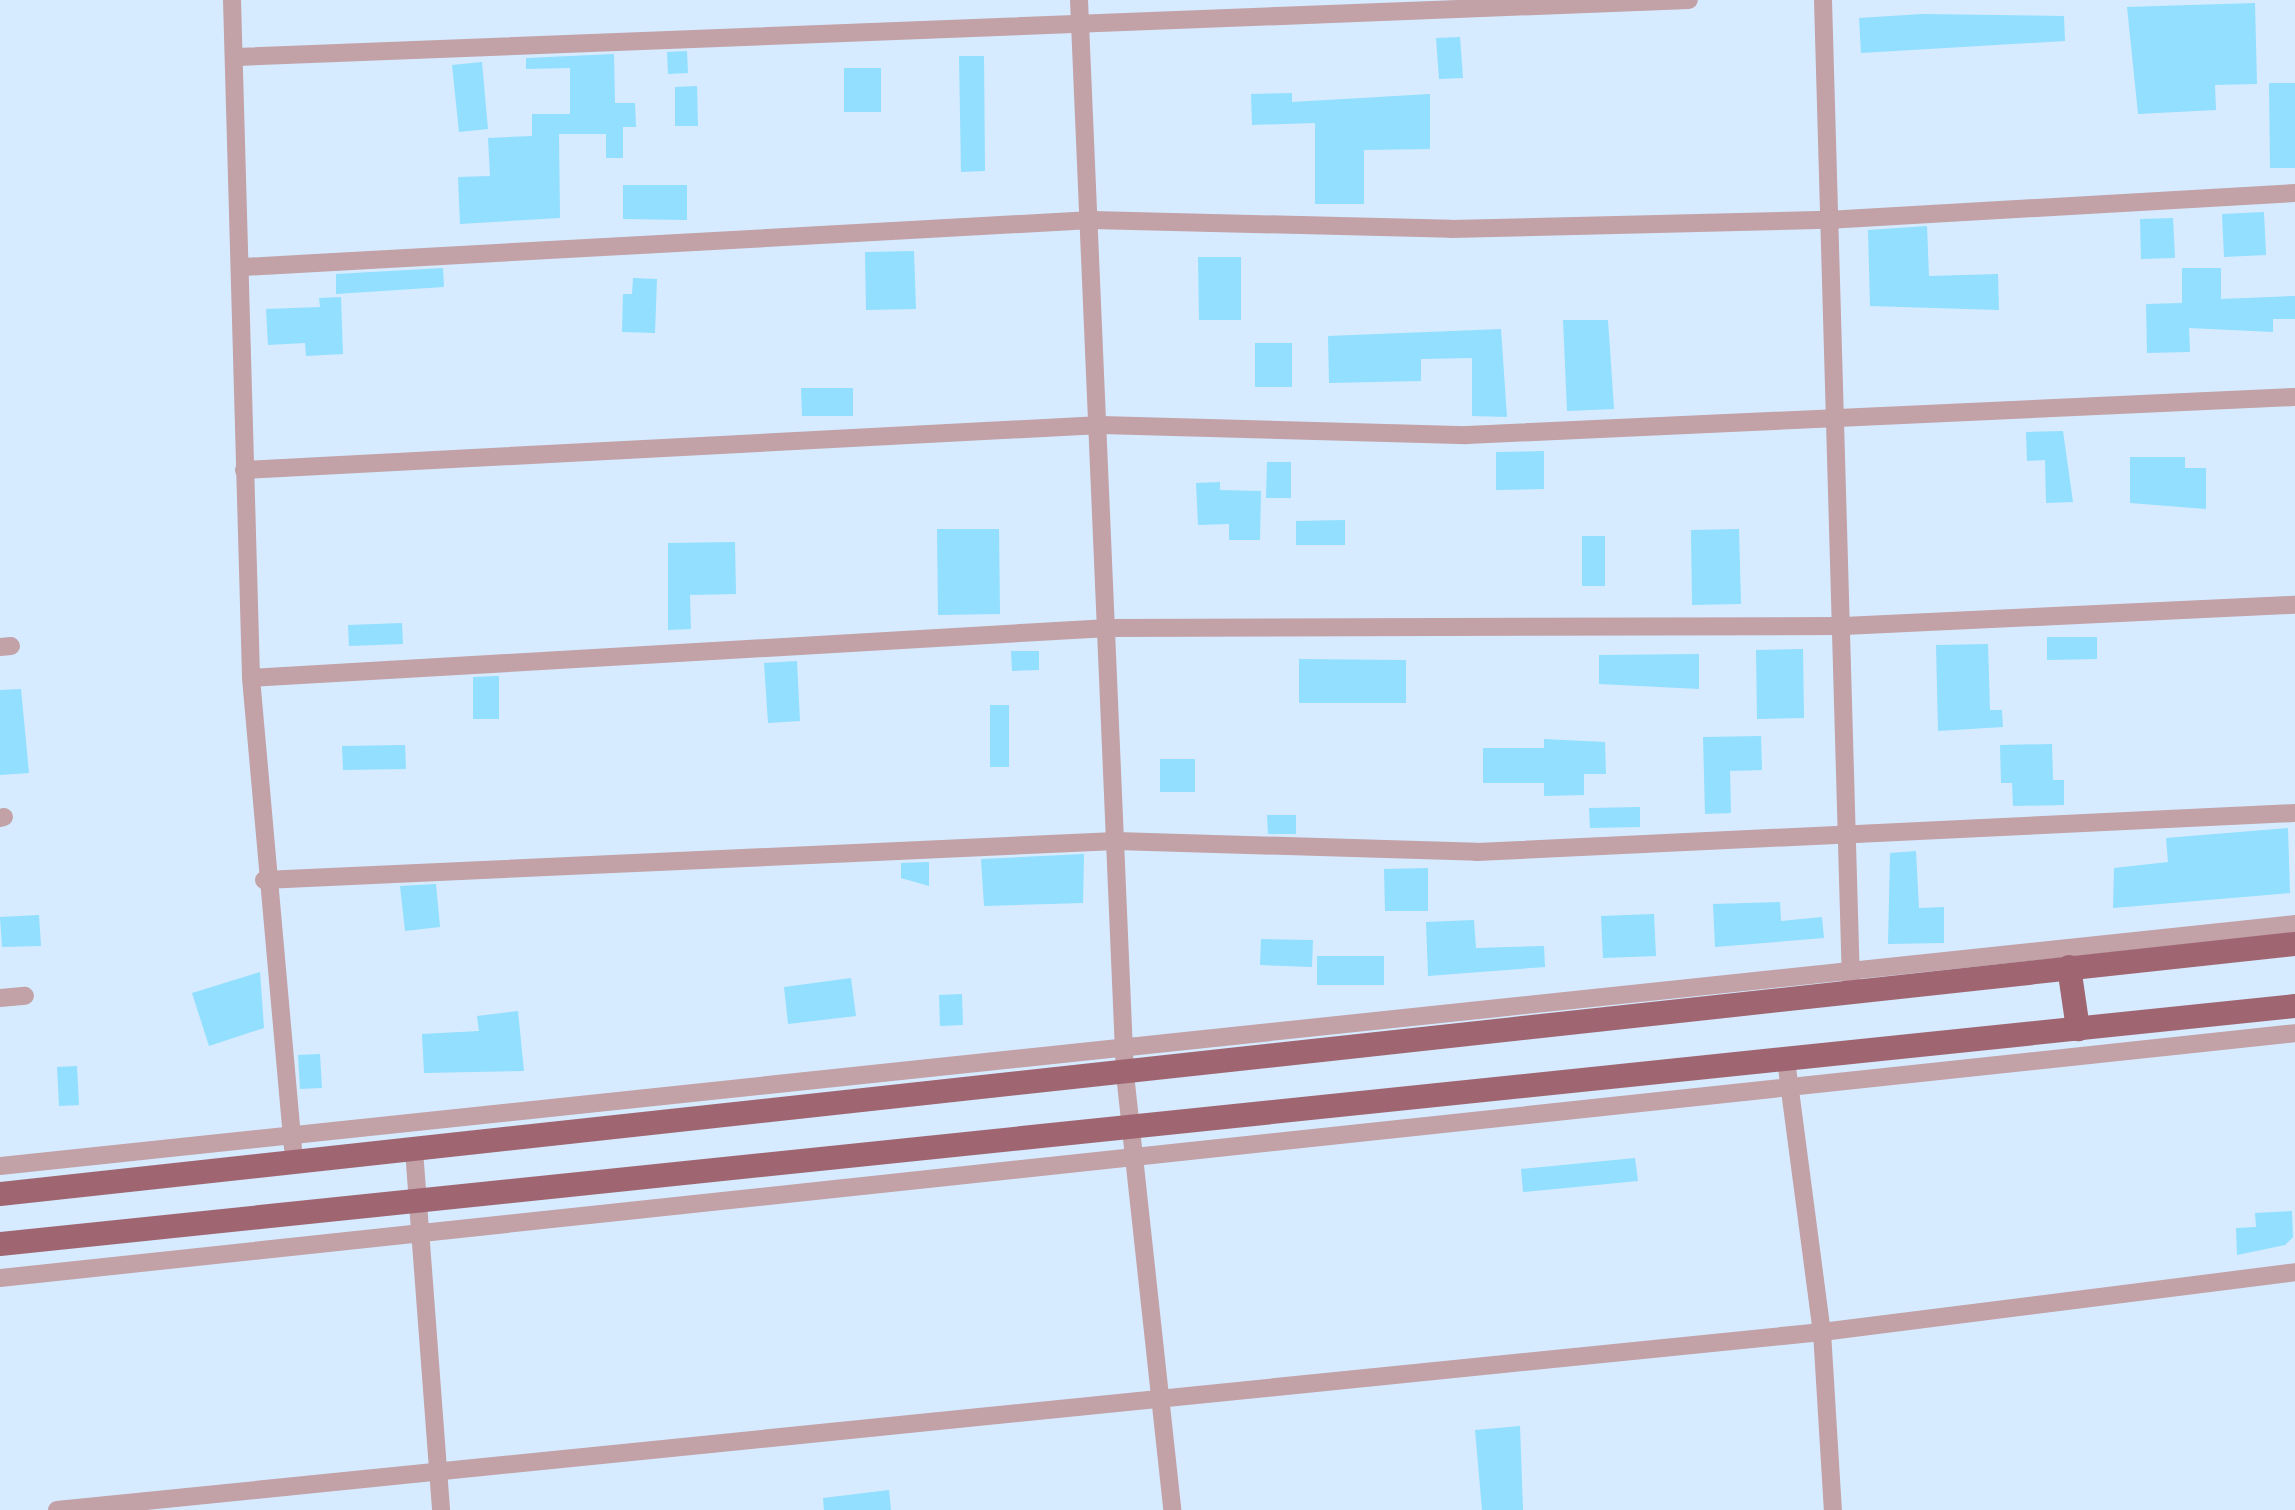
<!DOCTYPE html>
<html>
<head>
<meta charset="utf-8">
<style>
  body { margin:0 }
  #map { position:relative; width:2295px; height:1510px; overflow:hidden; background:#d6ebff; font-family:Mulish,sans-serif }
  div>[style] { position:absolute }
  .building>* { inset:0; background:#92dfff }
  .minor>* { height:18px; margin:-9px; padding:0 9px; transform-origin:9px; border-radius:9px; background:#c2a1a7 }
  .primary>* { height:24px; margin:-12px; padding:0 12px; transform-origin:12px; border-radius:12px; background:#9f6671 }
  span { translate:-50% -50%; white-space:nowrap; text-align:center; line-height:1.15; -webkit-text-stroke:7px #fff; paint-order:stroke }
</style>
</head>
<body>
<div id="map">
  <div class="building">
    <div style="clip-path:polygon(2255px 3px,2257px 84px,2215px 85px,2216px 110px,2138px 114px,2127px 7px)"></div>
    <div style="clip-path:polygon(1922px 14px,2064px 16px,2065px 41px,1861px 53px,1859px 18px)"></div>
    <div style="clip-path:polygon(1460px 37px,1463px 78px,1439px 79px,1436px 38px)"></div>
    <div style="clip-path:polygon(687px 51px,688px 73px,668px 74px,667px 52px)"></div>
    <div style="clip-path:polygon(614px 54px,615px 103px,635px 103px,636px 127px,623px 127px,623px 158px,606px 158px,606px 134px,559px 134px,560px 218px,460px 224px,458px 177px,490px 176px,488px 138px,532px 136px,532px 114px,570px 114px,570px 68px,526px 69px,526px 58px)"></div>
    <div style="clip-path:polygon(959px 56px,984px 56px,985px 171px,961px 172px)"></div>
    <div style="clip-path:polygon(482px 62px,488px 129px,459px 132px,452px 65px)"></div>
    <div style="clip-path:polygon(844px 68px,881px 68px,881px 112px,844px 112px)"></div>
    <div style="clip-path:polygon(2269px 83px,2295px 83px,2295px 168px,2270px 168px)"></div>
    <div style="clip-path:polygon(697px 86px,698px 126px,675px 126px,675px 87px)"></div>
    <div style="clip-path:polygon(1292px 93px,1292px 102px,1430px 94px,1430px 149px,1364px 150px,1364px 204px,1315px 204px,1315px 123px,1252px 125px,1251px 94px)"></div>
    <div style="clip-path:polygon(623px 185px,687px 185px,687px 220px,623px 219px)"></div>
    <div style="clip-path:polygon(2264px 212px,2266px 255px,2224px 257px,2222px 214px)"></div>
    <div style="clip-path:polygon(2173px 218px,2175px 258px,2141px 259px,2140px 219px)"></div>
    <div style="clip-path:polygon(1927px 226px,1929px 276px,1998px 274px,1999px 310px,1870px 306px,1868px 230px)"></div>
    <div style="clip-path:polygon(914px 251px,916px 309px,866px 310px,865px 252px)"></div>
    <div style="clip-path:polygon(1198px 257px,1241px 257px,1241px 320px,1199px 320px)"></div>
    <div style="clip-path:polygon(443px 268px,444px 287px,336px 294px,336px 274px)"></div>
    <div style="clip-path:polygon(2182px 268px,2221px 268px,2221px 299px,2295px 296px,2295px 319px,2273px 319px,2273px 332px,2189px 328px,2190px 352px,2147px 353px,2146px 304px,2182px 303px)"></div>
    <div style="clip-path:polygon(633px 278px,657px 279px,655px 333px,622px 332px,623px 294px,632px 294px)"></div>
    <div style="clip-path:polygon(341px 297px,343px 354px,306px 356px,305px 343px,268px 345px,266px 309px,320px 307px,319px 298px)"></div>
    <div style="clip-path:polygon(1563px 320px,1608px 320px,1614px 409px,1567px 411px)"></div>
    <div style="clip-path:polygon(1501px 329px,1507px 417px,1472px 416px,1472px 358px,1421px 359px,1421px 381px,1329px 383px,1328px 336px)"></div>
    <div style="clip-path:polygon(1255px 343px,1292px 343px,1292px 387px,1255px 387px)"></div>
    <div style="clip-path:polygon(801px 388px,853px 388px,853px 416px,802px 416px)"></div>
    <div style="clip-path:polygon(2063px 431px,2073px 502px,2046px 503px,2045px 460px,2027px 461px,2026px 432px)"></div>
    <div style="clip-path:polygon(1544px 451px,1544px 489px,1496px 490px,1496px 452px)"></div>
    <div style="clip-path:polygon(2130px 457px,2185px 457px,2185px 468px,2206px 468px,2206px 509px,2130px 503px)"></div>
    <div style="clip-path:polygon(1267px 462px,1291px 462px,1291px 498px,1266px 498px)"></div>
    <div style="clip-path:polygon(1220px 482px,1220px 490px,1261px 491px,1260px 540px,1229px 540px,1229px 524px,1198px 525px,1196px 483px)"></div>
    <div style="clip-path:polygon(1345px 520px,1345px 545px,1296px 545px,1296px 521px)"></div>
    <div style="clip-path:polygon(937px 529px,999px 529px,1000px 614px,938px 615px)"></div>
    <div style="clip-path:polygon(1739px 529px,1741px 604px,1692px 605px,1691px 530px)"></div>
    <div style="clip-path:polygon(1582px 536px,1605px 536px,1605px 586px,1582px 586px)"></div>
    <div style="clip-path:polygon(735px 542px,736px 594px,690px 595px,691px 629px,668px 630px,668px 543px)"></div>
    <div style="clip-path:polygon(402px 623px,403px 644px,349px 646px,348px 625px)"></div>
    <div style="clip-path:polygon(2047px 637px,2097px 637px,2097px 659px,2047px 660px)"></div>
    <div style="clip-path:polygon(1988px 644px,1990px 710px,2002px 710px,2003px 727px,1938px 731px,1936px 645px)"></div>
    <div style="clip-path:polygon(1803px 649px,1804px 718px,1757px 719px,1756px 650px)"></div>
    <div style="clip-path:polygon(1011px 651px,1039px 651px,1039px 670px,1012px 671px)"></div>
    <div style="clip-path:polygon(1699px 654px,1699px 689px,1599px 684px,1599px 655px)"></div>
    <div style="clip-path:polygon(1299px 659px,1406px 660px,1406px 703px,1299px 703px)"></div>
    <div style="clip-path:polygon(797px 661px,800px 721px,768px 723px,764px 663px)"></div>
    <div style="clip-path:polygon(499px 676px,499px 719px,473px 719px,473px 677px)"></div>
    <div style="clip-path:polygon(21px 689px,29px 773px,0 775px,0 690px)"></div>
    <div style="clip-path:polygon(990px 705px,1009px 705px,1009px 767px,990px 767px)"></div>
    <div style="clip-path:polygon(1761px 736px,1762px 770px,1730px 771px,1731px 813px,1705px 814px,1703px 737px)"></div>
    <div style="clip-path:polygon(1544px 739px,1605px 742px,1606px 774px,1584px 774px,1584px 795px,1544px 796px,1544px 783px,1483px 783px,1483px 748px,1544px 748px)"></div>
    <div style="clip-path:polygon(2052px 744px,2053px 780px,2064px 780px,2064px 805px,2013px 806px,2012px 783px,2001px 783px,2000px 745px)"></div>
    <div style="clip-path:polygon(405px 745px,406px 769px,343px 770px,342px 746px)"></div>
    <div style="clip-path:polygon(1160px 759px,1195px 759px,1195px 792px,1160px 792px)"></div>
    <div style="clip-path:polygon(1640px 807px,1640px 827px,1590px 828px,1589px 808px)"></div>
    <div style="clip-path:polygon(1267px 815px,1296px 815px,1296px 834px,1268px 834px)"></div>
    <div style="clip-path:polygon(2288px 828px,2290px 893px,2113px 908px,2114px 868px,2168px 862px,2166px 838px)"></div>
    <div style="clip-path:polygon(1916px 851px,1919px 908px,1944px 907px,1944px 943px,1888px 944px,1890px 853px)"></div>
    <div style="clip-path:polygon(1084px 854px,1083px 903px,984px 906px,981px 859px)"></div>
    <div style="clip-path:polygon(929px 862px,929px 886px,901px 878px,901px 863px)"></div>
    <div style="clip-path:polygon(1428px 868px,1428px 911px,1385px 911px,1384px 869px)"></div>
    <div style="clip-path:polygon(436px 884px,440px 927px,405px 931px,400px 886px)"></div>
    <div style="clip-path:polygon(1780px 902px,1781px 921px,1822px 917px,1824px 938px,1715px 947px,1713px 904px)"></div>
    <div style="clip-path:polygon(1654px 914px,1656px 956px,1603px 958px,1601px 916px)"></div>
    <div style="clip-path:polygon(39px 915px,41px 946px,2px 947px,0 917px)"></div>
    <div style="clip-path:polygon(1474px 920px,1476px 948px,1544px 946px,1545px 967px,1428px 976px,1426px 922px)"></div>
    <div style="clip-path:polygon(1261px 939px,1313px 940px,1312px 967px,1260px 965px)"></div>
    <div style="clip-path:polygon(1317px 956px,1384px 956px,1384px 985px,1317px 985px)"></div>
    <div style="clip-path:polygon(260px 972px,264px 1028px,209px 1046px,192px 993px)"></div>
    <div style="clip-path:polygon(851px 978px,856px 1016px,788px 1024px,784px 987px)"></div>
    <div style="clip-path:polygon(962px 994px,963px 1025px,940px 1026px,939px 995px)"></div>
    <div style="clip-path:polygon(518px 1011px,524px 1071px,424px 1073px,422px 1034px,479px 1031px,477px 1016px)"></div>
    <div style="clip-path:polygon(320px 1054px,322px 1088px,300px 1089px,298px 1055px)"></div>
    <div style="clip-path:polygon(77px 1066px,79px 1105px,59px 1106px,57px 1067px)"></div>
    <div style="clip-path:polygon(1635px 1158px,1638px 1181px,1523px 1192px,1521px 1169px)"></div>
    <div style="clip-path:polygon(2292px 1211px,2293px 1237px,2285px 1245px,2237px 1255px,2236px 1228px,2256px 1227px,2255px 1213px)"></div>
    <div style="clip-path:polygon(1520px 1426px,1523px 1510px,1482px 1510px,1475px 1430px)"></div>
    <div style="clip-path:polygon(889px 1490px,891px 1510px,824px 1510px,823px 1498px)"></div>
  </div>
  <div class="minor">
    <div style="left:232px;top:0;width:678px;rotate:88.39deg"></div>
    <div style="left:251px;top:678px;width:472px;rotate:84.9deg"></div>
    <div style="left:1079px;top:0;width:1075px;rotate:87.55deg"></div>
    <div style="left:1125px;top:1074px;width:439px;rotate:83.8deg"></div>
    <div style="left:1823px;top:0;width:983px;rotate:88.37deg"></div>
    <div style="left:236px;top:57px;width:1454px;rotate:-2.25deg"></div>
    <div style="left:243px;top:267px;width:850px;rotate:-3.17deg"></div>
    <div style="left:1092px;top:220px;width:359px;rotate:1.4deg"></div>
    <div style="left:1451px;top:229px;width:376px;rotate:-1.4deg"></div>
    <div style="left:1827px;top:220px;width:469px;rotate:-3.3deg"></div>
    <div style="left:244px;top:470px;width:858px;rotate:-3.01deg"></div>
    <div style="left:1101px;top:425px;width:366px;rotate:1.6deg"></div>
    <div style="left:1467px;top:435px;width:829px;rotate:-2.63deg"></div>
    <div style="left:0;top:647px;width:11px;rotate:-5deg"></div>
    <div style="left:251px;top:678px;width:859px;rotate:-3.34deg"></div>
    <div style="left:1109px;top:628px;width:735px;rotate:-0.16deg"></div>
    <div style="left:1844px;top:626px;width:451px;rotate:-2.7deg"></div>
    <div style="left:0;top:818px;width:4px;rotate:-14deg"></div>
    <div style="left:264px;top:880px;width:853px;rotate:-2.62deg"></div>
    <div style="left:1116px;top:841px;width:361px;rotate:1.7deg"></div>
    <div style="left:1477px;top:852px;width:819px;rotate:-2.73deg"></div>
    <div style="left:0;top:998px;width:25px;rotate:-5deg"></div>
    <div style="left:1786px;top:1060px;width:274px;rotate:82.5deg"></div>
    <div style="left:1822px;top:1332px;width:178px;rotate:86.5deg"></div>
    <div style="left:414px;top:1150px;width:361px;rotate:85.7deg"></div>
    <div style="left:0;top:1166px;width:2308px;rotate:-6.02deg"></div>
    <div style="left:0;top:1278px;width:2308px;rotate:-6.09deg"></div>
    <div style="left:57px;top:1510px;width:1774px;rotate:-5.76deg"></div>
    <div style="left:1822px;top:1332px;width:477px;rotate:-7.2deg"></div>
  </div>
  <div class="primary">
    <div style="left:2069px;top:967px;width:63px;rotate:81.7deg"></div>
    <div style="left:0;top:1194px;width:2309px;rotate:-6.22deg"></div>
    <div style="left:0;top:1244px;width:2307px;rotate:-5.92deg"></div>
  </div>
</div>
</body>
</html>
